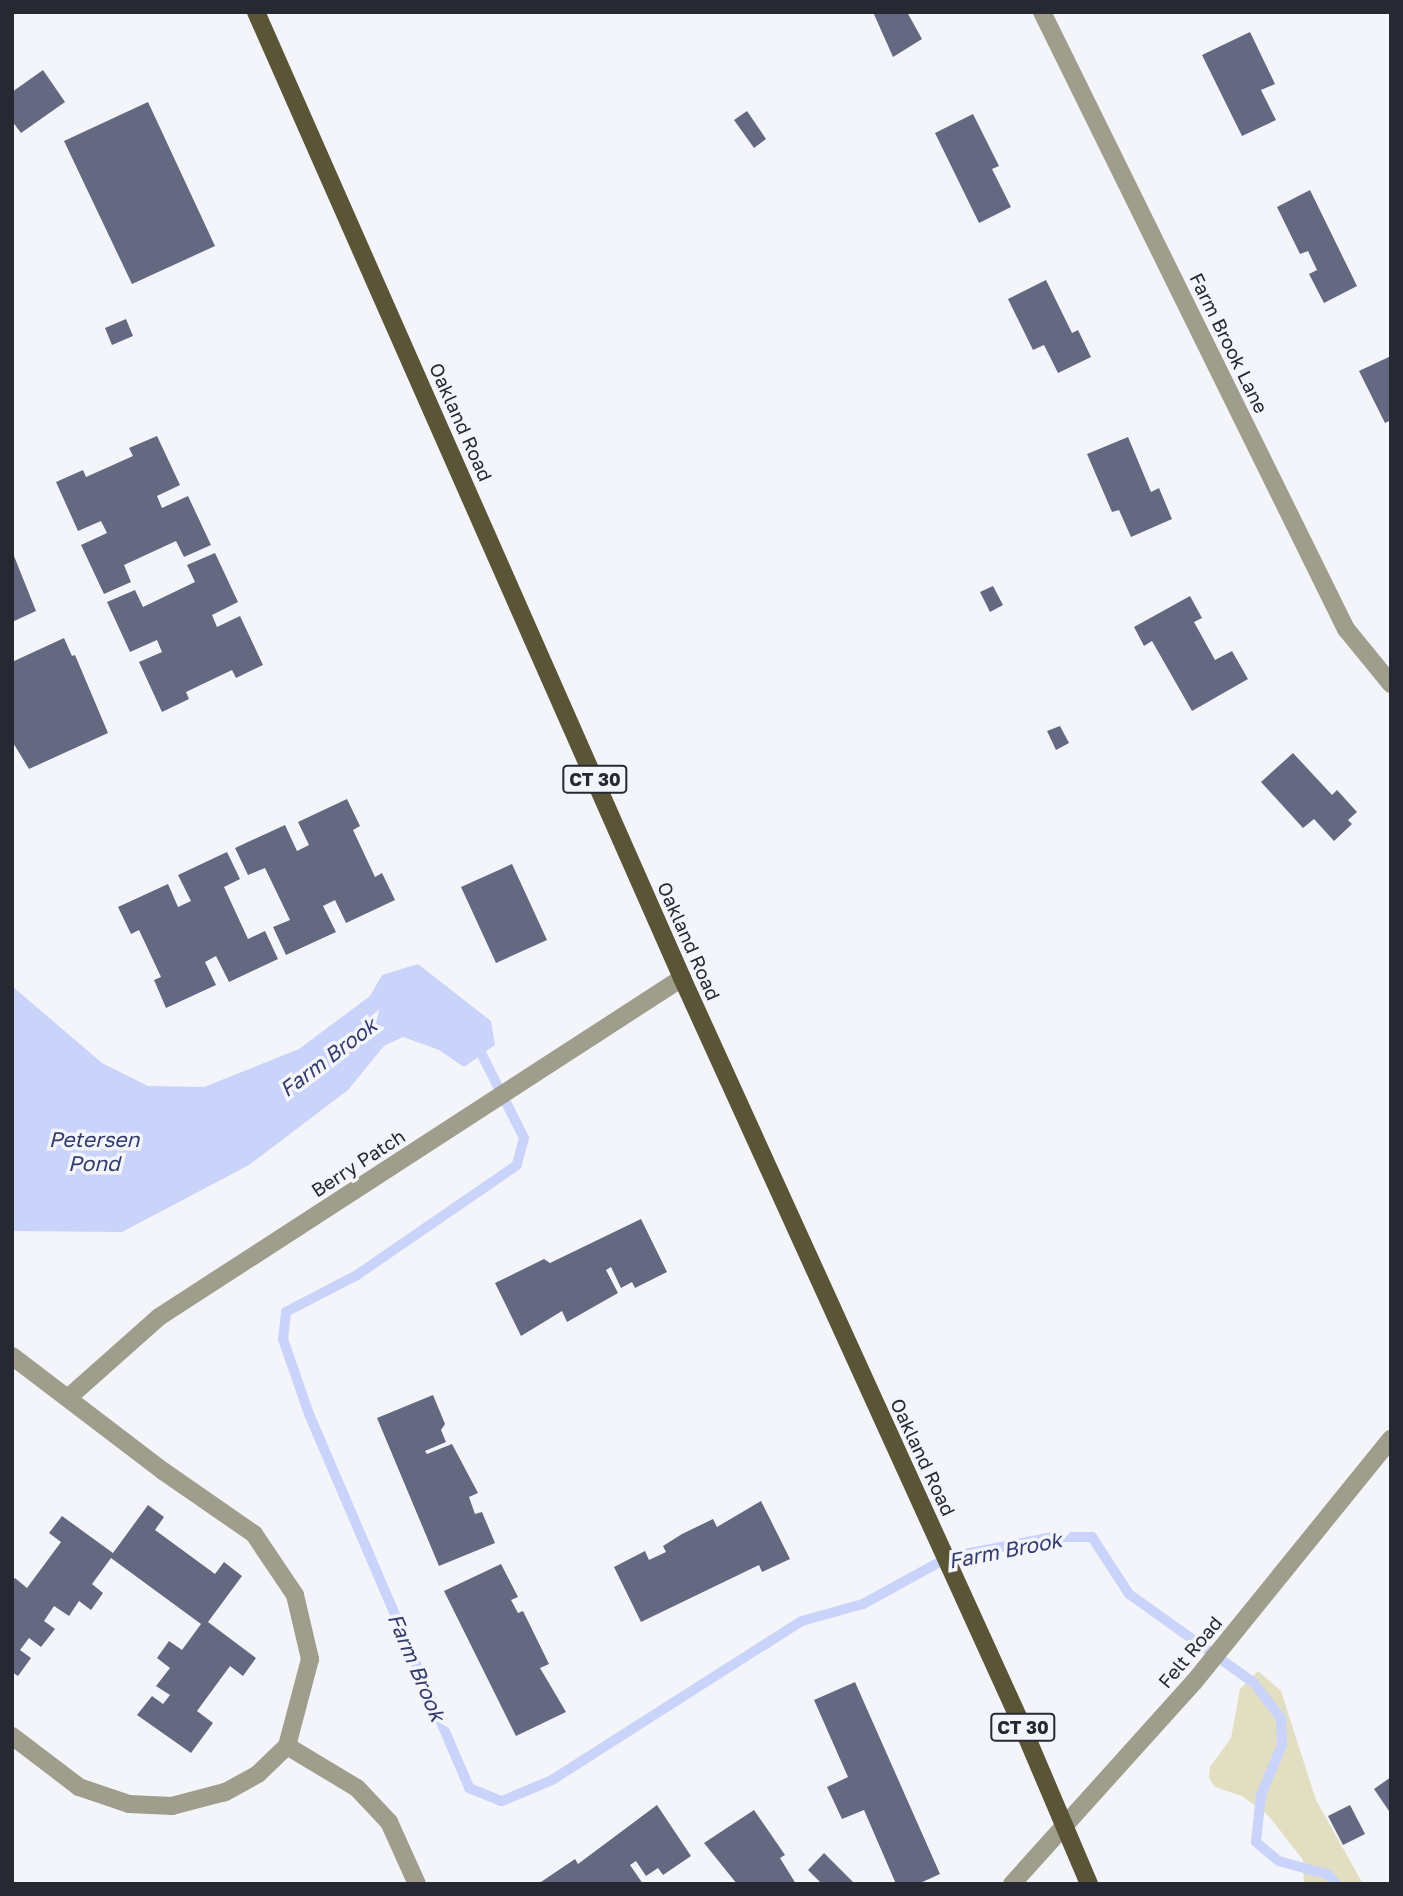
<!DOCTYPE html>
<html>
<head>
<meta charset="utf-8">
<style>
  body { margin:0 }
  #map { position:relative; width:1403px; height:1896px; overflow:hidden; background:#f4f5fb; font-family:"Golos Text",sans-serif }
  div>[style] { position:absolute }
  .green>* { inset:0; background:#e2dec2 }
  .water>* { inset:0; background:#cad3fa }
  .stream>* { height:10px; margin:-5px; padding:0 5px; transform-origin:5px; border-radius:5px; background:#cad3fa }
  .building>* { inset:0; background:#646981 }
  .minor>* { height:18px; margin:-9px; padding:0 9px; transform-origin:9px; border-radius:9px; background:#9f9d8b }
  .primary>* { height:18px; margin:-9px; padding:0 9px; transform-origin:9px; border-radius:9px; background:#5a5536 }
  span { translate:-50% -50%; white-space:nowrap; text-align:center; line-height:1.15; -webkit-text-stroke:7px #f4f5fb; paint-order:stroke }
  .shield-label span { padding:2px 5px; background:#f4f5fb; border:2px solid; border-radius:5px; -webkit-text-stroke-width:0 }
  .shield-label { font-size:18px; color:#262832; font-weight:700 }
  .street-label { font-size:19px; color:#262832 }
  .water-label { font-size:21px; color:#343b6d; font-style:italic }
  .frame { position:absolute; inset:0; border:14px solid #262832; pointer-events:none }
</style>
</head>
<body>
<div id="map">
  <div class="green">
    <div style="clip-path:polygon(1258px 1671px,1281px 1691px,1316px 1800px,1363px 1884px,1304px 1884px,1303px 1860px,1268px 1815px,1242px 1796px,1215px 1787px,1209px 1778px,1210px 1767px,1231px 1738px,1240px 1689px)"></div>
  </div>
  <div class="water">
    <div style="clip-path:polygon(418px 964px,491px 1021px,495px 1045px,464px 1067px,439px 1050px,403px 1037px,384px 1046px,348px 1090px,249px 1165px,122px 1232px,12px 1231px,12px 986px,102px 1063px,148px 1086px,204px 1087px,299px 1049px,370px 996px,382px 975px)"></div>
  </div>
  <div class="stream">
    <div style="left:476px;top:1043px;width:106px;rotate:63.2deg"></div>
    <div style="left:524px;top:1138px;width:28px;rotate:105deg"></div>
    <div style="left:517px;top:1165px;width:194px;rotate:145.5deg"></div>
    <div style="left:357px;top:1275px;width:80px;rotate:152.5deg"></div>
    <div style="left:286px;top:1312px;width:27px;rotate:96deg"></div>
    <div style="left:283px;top:1339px;width:79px;rotate:70.9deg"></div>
    <div style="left:309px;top:1414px;width:407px;rotate:66.8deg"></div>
    <div style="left:469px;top:1788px;width:35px;rotate:22deg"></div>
    <div style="left:502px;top:1801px;width:54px;rotate:-22.8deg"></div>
    <div style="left:552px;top:1780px;width:296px;rotate:-32.5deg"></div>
    <div style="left:802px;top:1621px;width:63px;rotate:-15.6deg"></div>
    <div style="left:863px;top:1604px;width:98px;rotate:-28.7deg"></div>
    <div style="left:949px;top:1557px;width:106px;rotate:-10.9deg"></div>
    <div style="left:1053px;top:1537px;width:39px"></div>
    <div style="left:1092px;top:1537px;width:68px;rotate:57deg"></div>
    <div style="left:1129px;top:1594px;width:152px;rotate:35.4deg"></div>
    <div style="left:1253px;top:1682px;width:46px;rotate:52.1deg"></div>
    <div style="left:1281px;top:1718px;width:27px;rotate:88deg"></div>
    <div style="left:1282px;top:1745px;width:54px;rotate:112.8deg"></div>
    <div style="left:1261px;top:1795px;width:47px;rotate:96.1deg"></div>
    <div style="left:1256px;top:1842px;width:30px;rotate:40deg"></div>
    <div style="left:1279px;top:1861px;width:52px;rotate:15.6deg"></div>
    <div style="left:1329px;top:1875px;width:11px;rotate:52deg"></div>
  </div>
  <div class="building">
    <div style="clip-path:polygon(873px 12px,907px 12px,922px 39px,893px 57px)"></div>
    <div style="clip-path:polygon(1250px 32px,1275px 84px,1261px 90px,1276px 120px,1242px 136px,1202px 55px)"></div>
    <div style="clip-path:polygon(43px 70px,65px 102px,21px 133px,12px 121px,12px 92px)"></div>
    <div style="clip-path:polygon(148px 102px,215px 246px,132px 284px,64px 141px)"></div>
    <div style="clip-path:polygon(747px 111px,766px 139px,754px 148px,734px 120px)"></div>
    <div style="clip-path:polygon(973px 114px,999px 166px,992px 169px,1011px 207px,979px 223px,935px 133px)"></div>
    <div style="clip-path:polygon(1310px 190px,1357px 286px,1324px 303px,1309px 274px,1317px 270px,1308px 251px,1300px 254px,1277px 207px)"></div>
    <div style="clip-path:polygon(1046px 280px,1072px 333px,1078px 330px,1091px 357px,1058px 373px,1044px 345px,1033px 350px,1008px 299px)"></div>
    <div style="clip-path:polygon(126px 319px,133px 336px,112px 345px,105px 328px)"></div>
    <div style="clip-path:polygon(1391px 356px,1391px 420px,1385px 423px,1359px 371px)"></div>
    <div style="clip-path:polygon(157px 436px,180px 485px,157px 496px,162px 508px,188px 496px,211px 545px,184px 557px,176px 541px,124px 565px,131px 582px,104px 594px,81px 545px,107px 533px,101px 521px,78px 531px,56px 482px,83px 470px,86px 477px,133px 456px,129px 448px)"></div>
    <div style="clip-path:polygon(1128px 437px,1151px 492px,1159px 488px,1172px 519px,1131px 537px,1119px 510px,1112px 512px,1087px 454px)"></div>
    <div style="clip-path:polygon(12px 551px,36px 611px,12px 622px)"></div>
    <div style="clip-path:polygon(215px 553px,238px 602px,212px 615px,217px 627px,240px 616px,263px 665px,236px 678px,232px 670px,186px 692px,189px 699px,162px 712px,139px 662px,162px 652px,157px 640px,130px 652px,107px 602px,135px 590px,143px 607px,195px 582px,187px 565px)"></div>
    <div style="clip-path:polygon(993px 586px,1003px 605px,990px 612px,980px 592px)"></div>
    <div style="clip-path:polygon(1190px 596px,1202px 618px,1194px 622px,1215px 660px,1232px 651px,1248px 679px,1192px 711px,1152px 641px,1144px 646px,1134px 627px)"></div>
    <div style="clip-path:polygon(64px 638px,72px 656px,75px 655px,108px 733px,29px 769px,12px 741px,12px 662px)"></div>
    <div style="clip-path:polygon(1060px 726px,1069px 743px,1056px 750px,1047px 731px)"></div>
    <div style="clip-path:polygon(1293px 753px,1332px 795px,1337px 790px,1357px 812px,1348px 820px,1352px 824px,1334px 841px,1314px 819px,1303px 828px,1261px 782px)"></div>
    <div style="clip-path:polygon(347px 799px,360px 826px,353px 830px,375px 877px,382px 873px,395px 900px,346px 923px,335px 900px,323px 906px,336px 932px,286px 955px,273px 927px,290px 920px,265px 868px,248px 875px,235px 848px,285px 825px,297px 851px,309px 845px,298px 822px)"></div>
    <div style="clip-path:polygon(227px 852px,240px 879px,224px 887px,248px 939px,265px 931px,278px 959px,229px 982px,216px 956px,205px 962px,216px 985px,166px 1008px,154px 980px,161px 977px,139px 930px,131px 934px,118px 907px,168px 884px,178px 907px,191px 901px,178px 875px)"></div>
    <div style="clip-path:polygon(512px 864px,547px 940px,496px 963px,461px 887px)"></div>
    <div style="clip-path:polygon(641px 1219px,667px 1272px,635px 1288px,632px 1282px,621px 1288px,611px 1267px,606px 1270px,618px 1293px,567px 1322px,562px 1311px,521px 1336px,495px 1283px,544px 1259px,550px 1263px)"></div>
    <div style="clip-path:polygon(433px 1395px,445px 1424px,441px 1430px,446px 1442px,425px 1451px,427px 1454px,452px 1444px,478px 1493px,469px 1497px,475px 1514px,482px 1512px,495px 1543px,439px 1566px,377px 1418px)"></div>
    <div style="clip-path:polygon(761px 1501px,790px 1559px,762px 1572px,759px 1565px,641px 1622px,614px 1567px,645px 1551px,649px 1560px,666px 1552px,663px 1546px,682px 1534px,713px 1519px,717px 1527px)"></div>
    <div style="clip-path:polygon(148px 1505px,164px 1517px,155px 1530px,215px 1574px,224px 1562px,242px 1576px,208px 1622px,256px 1658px,243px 1676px,230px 1666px,197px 1711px,213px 1723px,191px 1753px,137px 1715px,152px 1696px,163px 1704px,170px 1695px,156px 1686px,170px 1668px,157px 1658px,169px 1641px,182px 1650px,201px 1624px,111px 1558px,92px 1584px,103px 1593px,91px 1610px,79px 1601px,69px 1616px,54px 1606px,44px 1621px,55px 1629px,41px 1647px,29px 1638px,20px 1650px,31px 1658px,18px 1676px,12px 1672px,12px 1581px,15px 1578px,27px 1588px,61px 1542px,49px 1533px,62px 1516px,113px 1553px)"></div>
    <div style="clip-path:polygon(501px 1564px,518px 1597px,511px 1600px,518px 1613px,523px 1611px,549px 1664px,540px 1668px,566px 1712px,516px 1736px,444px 1591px)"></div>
    <div style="clip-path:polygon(855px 1682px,940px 1874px,918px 1884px,896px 1884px,864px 1810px,842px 1819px,827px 1787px,848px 1777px,814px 1700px)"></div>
    <div style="clip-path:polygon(1391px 1777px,1391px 1814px,1374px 1789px)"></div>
    <div style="clip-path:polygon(657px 1805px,691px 1856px,663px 1875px,658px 1868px,646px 1876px,636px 1861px,630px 1865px,643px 1884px,538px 1884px,575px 1859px,578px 1864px)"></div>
    <div style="clip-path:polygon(1350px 1805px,1365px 1834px,1343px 1845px,1328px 1816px)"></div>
    <div style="clip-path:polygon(754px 1810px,785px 1855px,780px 1858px,796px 1884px,737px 1884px,704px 1843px)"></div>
    <div style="clip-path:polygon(824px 1853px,855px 1884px,822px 1884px,808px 1870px)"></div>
  </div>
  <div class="minor">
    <div style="left:1042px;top:12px;width:688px;rotate:63.77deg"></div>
    <div style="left:1346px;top:629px;width:71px;rotate:50.7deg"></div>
    <div style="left:12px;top:1356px;width:190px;rotate:37.3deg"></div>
    <div style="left:163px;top:1471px;width:111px;rotate:34.7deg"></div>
    <div style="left:254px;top:1534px;width:73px;rotate:56.1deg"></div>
    <div style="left:295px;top:1595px;width:66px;rotate:76.8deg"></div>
    <div style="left:310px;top:1659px;width:90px;rotate:104.8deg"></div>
    <div style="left:287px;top:1746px;width:40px;rotate:136deg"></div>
    <div style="left:258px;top:1774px;width:38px;rotate:151deg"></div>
    <div style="left:225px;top:1792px;width:55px;rotate:165.2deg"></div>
    <div style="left:172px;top:1806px;width:43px;rotate:-177.3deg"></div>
    <div style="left:129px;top:1804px;width:53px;rotate:-161.2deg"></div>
    <div style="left:79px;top:1787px;width:84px;rotate:-142.7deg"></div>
    <div style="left:69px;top:1397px;width:120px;rotate:-41.6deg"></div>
    <div style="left:159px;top:1317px;width:623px;rotate:-32.95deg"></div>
    <div style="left:287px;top:1746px;width:82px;rotate:31deg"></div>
    <div style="left:357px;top:1788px;width:47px;rotate:46.7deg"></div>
    <div style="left:389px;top:1822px;width:68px;rotate:65.7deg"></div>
    <div style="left:1012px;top:1884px;width:272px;rotate:-48deg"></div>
    <div style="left:1194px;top:1682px;width:313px;rotate:-51deg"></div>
  </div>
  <div class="primary">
    <div style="left:256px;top:12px;width:1056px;rotate:66.2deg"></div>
    <div style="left:682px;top:978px;width:814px;rotate:65.54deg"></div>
    <div style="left:1019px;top:1719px;width:179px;rotate:67deg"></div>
  </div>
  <div class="shield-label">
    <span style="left:595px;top:779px">CT 30</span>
    <span style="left:1023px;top:1727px">CT 30</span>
  </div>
  <div class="street-label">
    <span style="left:1229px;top:343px;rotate:64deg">Farm Brook Lane</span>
    <span style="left:461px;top:422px;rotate:66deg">Oakland Road</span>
    <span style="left:689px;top:941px;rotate:66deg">Oakland Road</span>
    <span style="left:358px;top:1163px;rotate:-33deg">Berry Patch</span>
    <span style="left:923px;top:1457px;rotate:65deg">Oakland Road</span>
    <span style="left:1190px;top:1652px;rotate:-50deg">Felt Road</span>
  </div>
  <div class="water-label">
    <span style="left:328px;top:1057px;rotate:-37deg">Farm Brook</span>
    <span style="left:94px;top:1151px">Petersen<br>Pond</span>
    <span style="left:1005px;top:1550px;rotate:-11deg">Farm Brook</span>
    <span style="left:417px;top:1667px;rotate:67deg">Farm Brook</span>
  </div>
  <div class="frame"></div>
</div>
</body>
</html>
